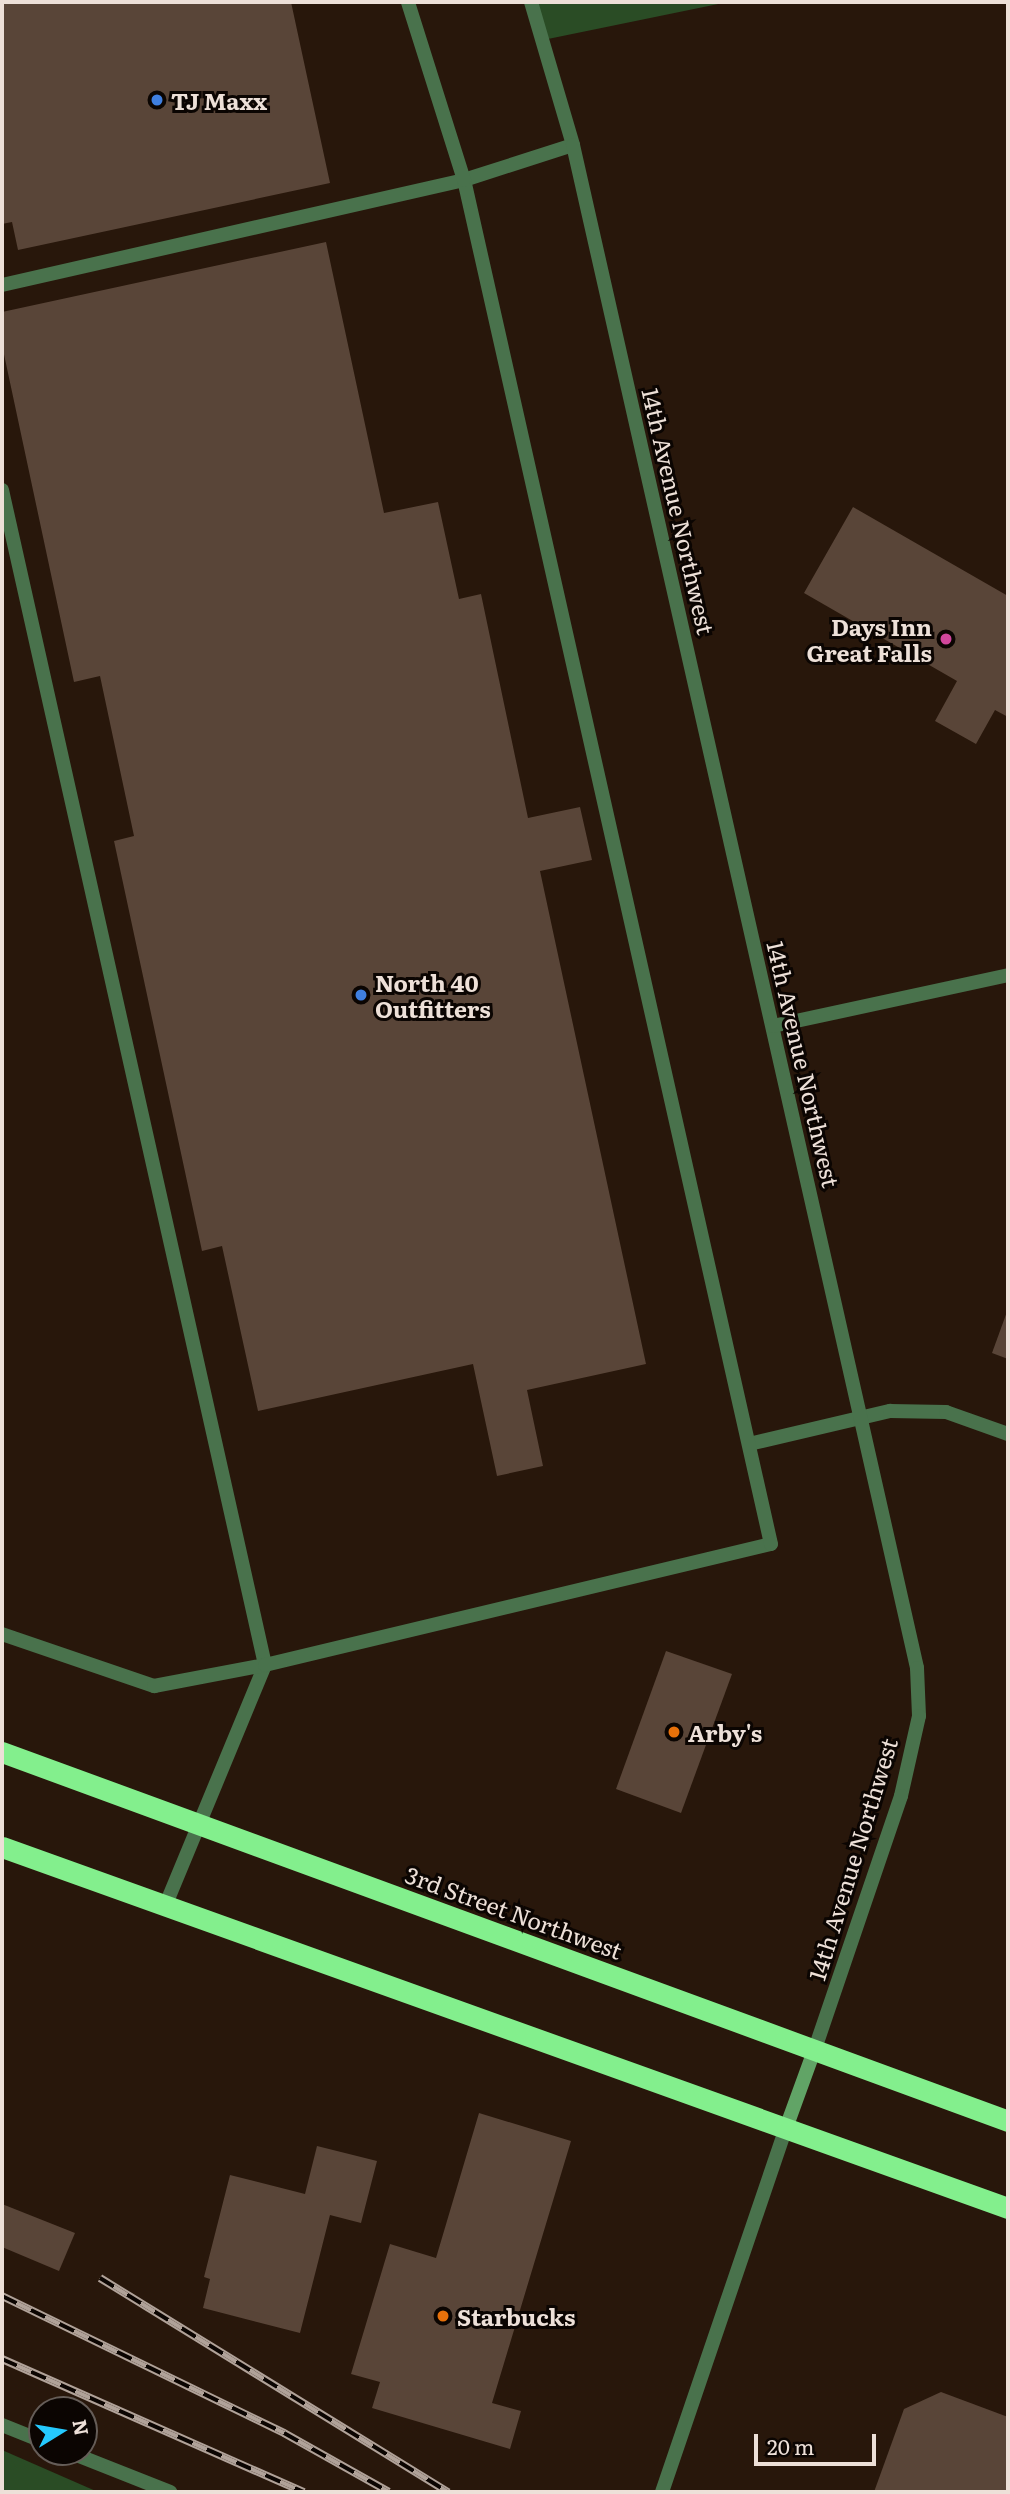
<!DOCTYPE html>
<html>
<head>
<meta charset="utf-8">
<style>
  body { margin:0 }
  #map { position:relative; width:1010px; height:2494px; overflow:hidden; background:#28170b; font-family:Literata,serif }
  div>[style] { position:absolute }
  .green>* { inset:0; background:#2a4c25 }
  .building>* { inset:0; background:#594538 }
  .lane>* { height:14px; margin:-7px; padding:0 7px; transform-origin:7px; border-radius:7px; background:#49724c }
  .street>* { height:14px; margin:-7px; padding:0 7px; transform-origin:7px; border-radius:7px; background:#49724c }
  .secondary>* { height:14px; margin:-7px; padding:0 7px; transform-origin:7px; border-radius:7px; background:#61a466 }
  .highway>* { height:21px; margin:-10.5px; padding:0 10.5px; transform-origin:10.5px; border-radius:10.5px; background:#83ef8d }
  .rail>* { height:8px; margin-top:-4px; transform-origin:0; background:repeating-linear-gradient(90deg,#0b0502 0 16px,#b0a299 0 32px); box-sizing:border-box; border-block:2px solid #b0a299 }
  .dots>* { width:19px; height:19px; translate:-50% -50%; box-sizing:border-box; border:4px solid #0b0502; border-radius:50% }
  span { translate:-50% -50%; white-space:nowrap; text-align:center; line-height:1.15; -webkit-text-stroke:6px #0b0502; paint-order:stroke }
  .poi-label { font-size:23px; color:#ede0d8; font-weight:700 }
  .left { translate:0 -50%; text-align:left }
  .right { translate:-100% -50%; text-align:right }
  .street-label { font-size:23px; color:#ede0d8 }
  .frame { position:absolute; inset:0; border:4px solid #ede0d8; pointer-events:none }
  .north { position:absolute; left:28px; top:2396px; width:70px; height:70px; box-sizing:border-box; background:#0b0502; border:2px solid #655d58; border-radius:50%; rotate:79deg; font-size:19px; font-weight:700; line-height:28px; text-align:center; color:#ede0d8 }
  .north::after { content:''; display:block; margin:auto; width:24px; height:32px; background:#25c9fe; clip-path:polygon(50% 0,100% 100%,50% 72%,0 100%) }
  .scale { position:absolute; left:754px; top:2434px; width:122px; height:32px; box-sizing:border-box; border:4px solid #ede0d8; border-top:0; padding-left:9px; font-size:21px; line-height:24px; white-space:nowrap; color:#ede0d8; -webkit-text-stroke:5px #0b0502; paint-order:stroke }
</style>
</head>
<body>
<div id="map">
  <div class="green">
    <div style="clip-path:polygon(531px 2px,728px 2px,543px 40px)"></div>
    <div style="clip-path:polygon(2px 2450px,98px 2492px,2px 2492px)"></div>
  </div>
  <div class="building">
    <div style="clip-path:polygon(2px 2px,291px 2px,330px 183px,18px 250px,12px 222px,2px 224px)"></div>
    <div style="clip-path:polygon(326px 242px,384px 513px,438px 502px,459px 599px,481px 594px,528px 818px,580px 807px,592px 860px,540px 871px,646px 1364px,527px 1390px,543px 1466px,497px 1476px,473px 1364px,258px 1411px,222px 1246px,202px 1251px,114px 841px,134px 836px,100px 676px,74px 682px,2px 345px,2px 312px)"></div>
    <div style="clip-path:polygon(853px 507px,1008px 596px,1008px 717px,995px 710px,976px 744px,935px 721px,957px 681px,804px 593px)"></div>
    <div style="clip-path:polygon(1008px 1309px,1008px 1359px,992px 1353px)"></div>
    <div style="clip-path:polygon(666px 1651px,732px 1674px,681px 1813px,616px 1789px)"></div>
    <div style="clip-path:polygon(479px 2113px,571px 2141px,492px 2403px,521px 2411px,510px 2449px,372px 2408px,380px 2382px,351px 2374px,390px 2244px,436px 2258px)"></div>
    <div style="clip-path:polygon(317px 2146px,377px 2161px,361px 2223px,330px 2215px,300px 2333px,203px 2308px,210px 2279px,204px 2277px,230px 2175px,305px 2194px)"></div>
    <div style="clip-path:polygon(2px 2204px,75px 2233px,59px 2271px,2px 2247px)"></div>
    <div style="clip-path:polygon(941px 2392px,1008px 2417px,1008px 2492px,874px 2492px,904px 2409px)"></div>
  </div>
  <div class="lane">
    <div style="left:2px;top:285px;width:474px;rotate:-12.8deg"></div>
    <div style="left:464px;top:180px;width:114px;rotate:-17.8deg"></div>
    <div style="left:2px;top:490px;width:1204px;rotate:77.38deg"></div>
    <div style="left:265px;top:1665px;width:261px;rotate:112.5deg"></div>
    <div style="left:749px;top:1444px;width:145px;rotate:-13.2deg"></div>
    <div style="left:890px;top:1411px;width:56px;rotate:1deg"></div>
    <div style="left:946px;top:1412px;width:66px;rotate:19.5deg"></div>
    <div style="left:2px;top:1634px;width:161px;rotate:18.9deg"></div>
    <div style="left:154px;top:1686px;width:113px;rotate:-10.7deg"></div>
    <div style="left:265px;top:1665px;width:520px;rotate:-13.45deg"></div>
    <div style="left:771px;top:1544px;width:1398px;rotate:-102.68deg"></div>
    <div style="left:464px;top:180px;width:187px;rotate:-107.5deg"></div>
    <div style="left:2px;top:2425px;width:43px;rotate:21.8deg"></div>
    <div style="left:69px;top:2452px;width:109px;rotate:21.6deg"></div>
    <div style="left:662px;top:2492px;width:385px;rotate:-71.2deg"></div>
  </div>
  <div class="street">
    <div style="left:531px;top:2px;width:149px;rotate:73.6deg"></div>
    <div style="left:573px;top:145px;width:1561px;rotate:77.27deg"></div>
    <div style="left:917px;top:1668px;width:48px;rotate:87.6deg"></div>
    <div style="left:919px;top:1716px;width:82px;rotate:102.7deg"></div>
    <div style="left:901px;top:1796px;width:269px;rotate:108.8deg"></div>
    <div style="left:773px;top:1026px;width:240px;rotate:-12.2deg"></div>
  </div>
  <div class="secondary">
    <div style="left:786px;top:2128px;width:82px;rotate:-70deg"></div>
  </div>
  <div class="highway">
    <div style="left:2px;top:1752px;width:1072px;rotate:20.14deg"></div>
    <div style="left:2px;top:1847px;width:1069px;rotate:19.74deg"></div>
  </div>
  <div class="rail">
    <div style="left:100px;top:2278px;width:409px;rotate:31.6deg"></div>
    <div style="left:2px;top:2296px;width:314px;rotate:25.9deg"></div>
    <div style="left:284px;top:2433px;width:120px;rotate:29.3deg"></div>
    <div style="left:2px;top:2359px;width:330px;rotate:23.8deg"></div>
  </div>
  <div class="dots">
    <div style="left:157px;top:100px;background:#3f7fe0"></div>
    <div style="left:946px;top:639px;background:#d1479c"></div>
    <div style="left:361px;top:995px;background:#3f7fe0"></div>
    <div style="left:674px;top:1732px;background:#e8710a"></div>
    <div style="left:443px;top:2316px;background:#e8710a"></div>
  </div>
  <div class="poi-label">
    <span class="left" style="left:171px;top:100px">TJ Maxx</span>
    <span class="right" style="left:932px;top:639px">Days Inn<br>Great Falls</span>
    <span class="left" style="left:375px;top:995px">North 40<br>Outfitters</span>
    <span class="left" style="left:688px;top:1732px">Arby's</span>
    <span class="left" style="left:457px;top:2316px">Starbucks</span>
  </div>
  <div class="street-label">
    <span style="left:679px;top:511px;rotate:77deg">14th Avenue Northwest</span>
    <span style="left:804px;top:1064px;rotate:77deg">14th Avenue Northwest</span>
    <span style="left:852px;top:1859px;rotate:-73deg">14th Avenue Northwest</span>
    <span style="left:514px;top:1912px;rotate:20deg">3rd Street Northwest</span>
  </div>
  <div class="frame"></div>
  <div class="north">N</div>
  <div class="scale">20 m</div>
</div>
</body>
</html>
